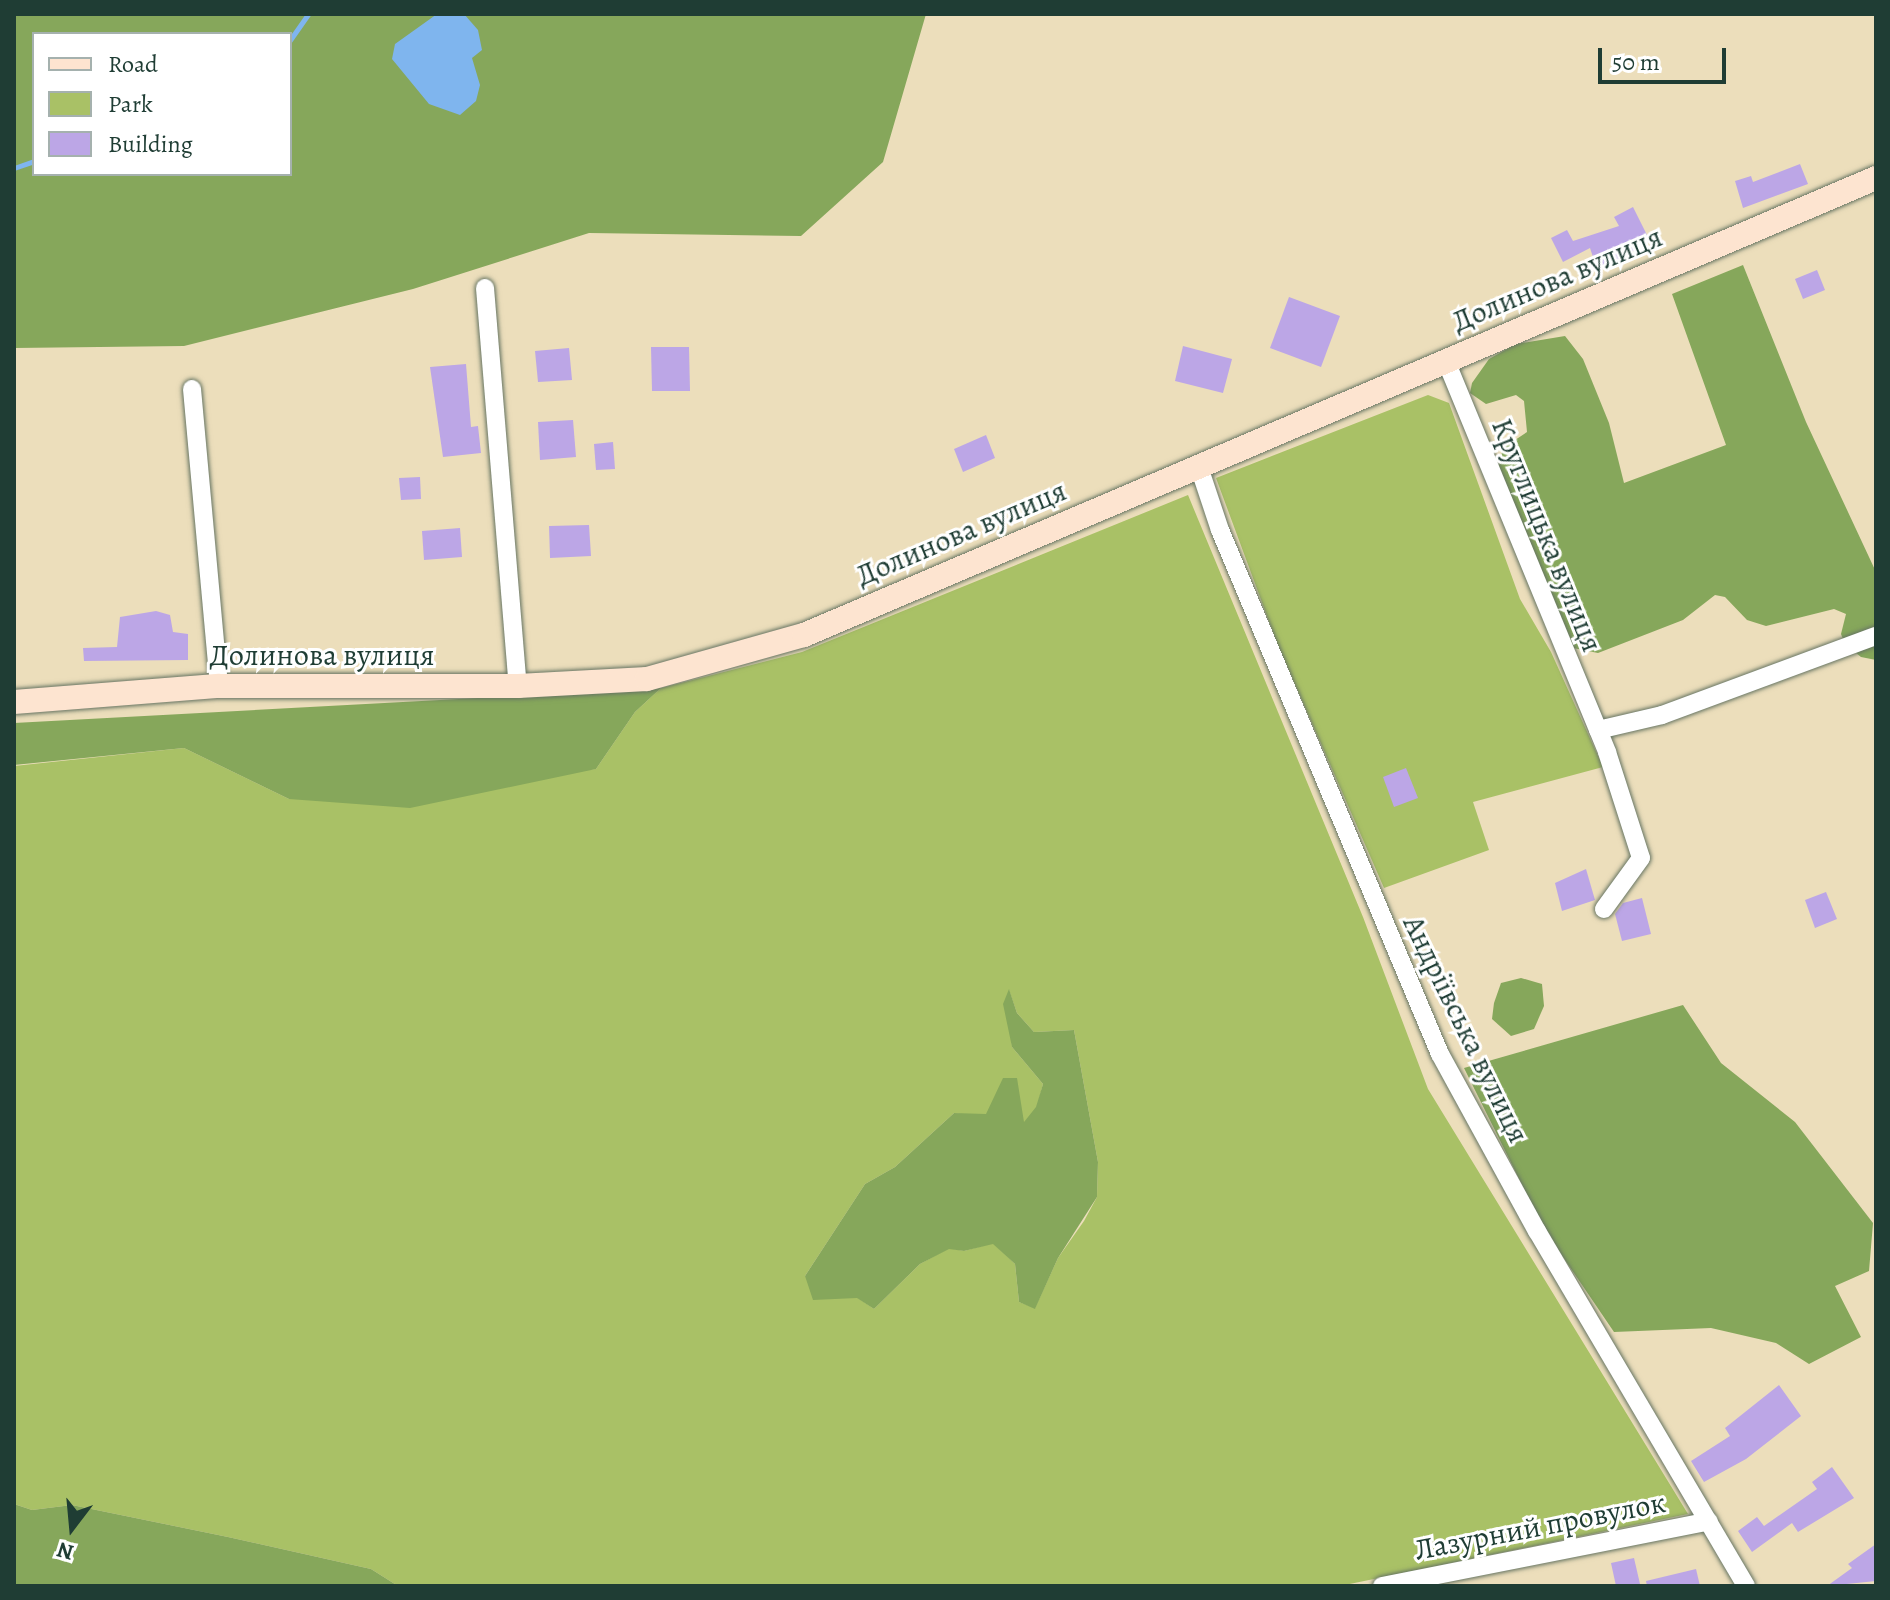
<!DOCTYPE html>
<html>
<head>
<meta charset="utf-8">
<style>
  body { margin:0 }
  #map { position:relative; width:1890px; height:1600px; overflow:hidden; background:#ecdebb; font-family:Alegreya,serif }
  div>[style] { position:absolute }
  .green>* { inset:0; background:#a9c166 }
  .forest>* { inset:0; background:#86a75b }
  .water>* { inset:0; background:#7fb5ee }
  .stream>* { height:5px; margin:-2.5px; padding:0 2.5px; transform-origin:2.5px; border-radius:2.5px; background:#7fb5ee }
  .building>* { inset:0; background:#bca6e6 }
  .roads { filter:drop-shadow(0 0 2px #677563) drop-shadow(0 0 2px #677563) }
  .street>* { height:18px; margin:-9px; padding:0 9px; transform-origin:9px; border-radius:9px; background:#fff }
  .secondary>* { height:24px; margin:-12px; padding:0 12px; transform-origin:12px; border-radius:12px; background:#fde4d0 }
  span { translate:-50% -50%; white-space:nowrap; text-align:center; line-height:1.15; -webkit-text-stroke:6px #fff; paint-order:stroke }
  .street-label { font-size:30px; color:#1f3d34 }
  .frame { position:absolute; inset:0; border:16px solid #1f3d34; pointer-events:none }
  .legend { position:absolute; left:32px; top:32px; width:260px; height:144px; box-sizing:border-box; background:#fff; border:2px solid #a5b1ae; margin:0; padding:10px 14px; list-style:none; font-size:24px; color:#1f3d34 }
  .legend li { display:flex; align-items:center; gap:16px; height:40px }
  .legend b { width:40px; border:2px solid #a5b1ae }
  .north { position:absolute; left:32px; top:1488px; width:80px; height:80px; -webkit-text-stroke:6px #fff; paint-order:stroke; rotate:196deg; font-size:22px; font-weight:700; line-height:32px; text-align:center; color:#1f3d34 }
  .north::after { content:''; display:block; margin:auto; width:28px; height:36px; background:#1f3d34; clip-path:polygon(50% 0,100% 100%,50% 72%,0 100%) }
  .scale { position:absolute; left:1598px; top:48px; width:128px; height:36px; box-sizing:border-box; border:4px solid #1f3d34; border-top:0; padding-left:10px; font-size:24px; line-height:28px; white-space:nowrap; color:#1f3d34; -webkit-text-stroke:6px #fff; paint-order:stroke }
</style>
</head>
<body>
<div id="map">
  <div class="green">
    <div style="clip-path:polygon(1428px 395px,1449px 403px,1520px 599px,1551px 652px,1603px 767px,1473px 802px,1489px 850px,1384px 888px,1277px 643px,1216px 478px)"></div>
    <div style="clip-path:polygon(evenodd,1188px 495px,1363px 917px,1428px 1089px,1688px 1514px,1340px 1586px,398px 1586px,371px 1569px,228px 1537px,72px 1505px,32px 1510px,14px 1504px,14px 766px,184px 748px,289px 799px,596px 769px,635px 712px,661px 688px,802px 652px,1188px 495px,1009px 990px,1017px 1013px,1034px 1032px,1074px 1030px,1098px 1162px,1097px 1197px,1084px 1221px,1058px 1258px,1035px 1308px,1019px 1302px,1015px 1264px,993px 1243px,964px 1251px,949px 1248px,920px 1264px,874px 1309px,858px 1298px,838px 1298px,805px 1276px,865px 1184px,895px 1167px,954px 1113px,1024px 1123px,1037px 1107px,1043px 1084px,1012px 1047px,1009px 990px)"></div>
  </div>
  <div class="forest">
    <div style="clip-path:polygon(evenodd,14px 14px,926px 14px,883px 162px,801px 236px,589px 233px,413px 289px,184px 346px,14px 348px,14px 14px,34px 34px,290px 34px,290px 174px,34px 174px,34px 34px)"></div>
    <div style="clip-path:polygon(1743px 265px,1806px 422px,1876px 572px,1876px 660px,1861px 657px,1845px 644px,1841px 634px,1846px 614px,1834px 609px,1766px 626px,1747px 620px,1725px 597px,1715px 595px,1683px 620px,1598px 653px,1568px 647px,1498px 468px,1503px 448px,1527px 432px,1524px 401px,1516px 395px,1486px 404px,1470px 393px,1472px 383px,1489px 359px,1516px 344px,1565px 336px,1583px 359px,1609px 423px,1624px 483px,1726px 445px,1672px 294px)"></div>
    <div style="clip-path:polygon(661px 688px,635px 712px,596px 769px,410px 808px,289px 799px,184px 748px,14px 765px,14px 723px)"></div>
    <div style="clip-path:polygon(1521px 978px,1542px 984px,1544px 1006px,1534px 1029px,1511px 1036px,1492px 1019px,1494px 1003px,1501px 983px)"></div>
    <div style="clip-path:polygon(1009px 989px,1017px 1013px,1034px 1032px,1074px 1030px,1098px 1162px,1097px 1197px,1058px 1258px,1035px 1309px,1019px 1302px,1015px 1264px,993px 1244px,964px 1251px,949px 1249px,920px 1264px,874px 1309px,857px 1298px,813px 1300px,805px 1276px,865px 1184px,895px 1167px,954px 1113px,986px 1114px,1003px 1078px,1017px 1078px,1024px 1122px,1036px 1107px,1043px 1084px,1012px 1047px,1003px 1004px)"></div>
    <div style="clip-path:polygon(1683px 1005px,1721px 1063px,1795px 1122px,1873px 1223px,1869px 1271px,1835px 1286px,1861px 1337px,1809px 1364px,1776px 1343px,1711px 1328px,1614px 1332px,1544px 1229px,1464px 1068px)"></div>
    <div style="clip-path:polygon(14px 1504px,32px 1510px,72px 1505px,228px 1537px,371px 1569px,398px 1586px,14px 1586px)"></div>
  </div>
  <div class="water">
    <div style="clip-path:polygon(437px 14px,464px 14px,478px 30px,482px 50px,472px 58px,480px 85px,476px 101px,460px 115px,429px 104px,392px 59px,395px 44px)"></div>
  </div>
  <div class="stream">
    <div style="left:290px;top:40px;width:32px;rotate:-55deg"></div>
    <div style="left:14px;top:168px;width:21px;rotate:-19deg"></div>
  </div>
  <div class="building">
    <div style="clip-path:polygon(1800px 164px,1808px 184px,1743px 208px,1735px 181px,1751px 176px,1753px 182px)"></div>
    <div style="clip-path:polygon(1633px 207px,1650px 241px,1598px 272px,1590px 248px,1563px 262px,1551px 238px,1567px 230px,1573px 241px,1619px 226px,1614px 217px)"></div>
    <div style="clip-path:polygon(1817px 270px,1825px 290px,1803px 299px,1795px 279px)"></div>
    <div style="clip-path:polygon(1289px 297px,1340px 316px,1321px 367px,1270px 348px)"></div>
    <div style="clip-path:polygon(1183px 346px,1232px 359px,1223px 393px,1175px 381px)"></div>
    <div style="clip-path:polygon(651px 347px,689px 347px,690px 391px,652px 391px)"></div>
    <div style="clip-path:polygon(569px 348px,572px 380px,538px 382px,535px 351px)"></div>
    <div style="clip-path:polygon(466px 364px,471px 427px,478px 426px,481px 453px,443px 457px,430px 367px)"></div>
    <div style="clip-path:polygon(573px 420px,576px 457px,540px 460px,538px 422px)"></div>
    <div style="clip-path:polygon(986px 435px,995px 458px,963px 472px,954px 449px)"></div>
    <div style="clip-path:polygon(613px 442px,615px 469px,596px 470px,594px 444px)"></div>
    <div style="clip-path:polygon(420px 477px,421px 499px,401px 500px,399px 478px)"></div>
    <div style="clip-path:polygon(589px 525px,591px 556px,550px 558px,549px 526px)"></div>
    <div style="clip-path:polygon(460px 528px,462px 557px,424px 560px,422px 531px)"></div>
    <div style="clip-path:polygon(156px 611px,170px 615px,173px 632px,188px 634px,188px 660px,84px 661px,83px 648px,117px 647px,120px 617px)"></div>
    <div style="clip-path:polygon(1406px 768px,1418px 798px,1394px 807px,1383px 777px)"></div>
    <div style="clip-path:polygon(1586px 869px,1595px 900px,1562px 911px,1555px 883px)"></div>
    <div style="clip-path:polygon(1826px 892px,1837px 919px,1815px 928px,1805px 900px)"></div>
    <div style="clip-path:polygon(1642px 898px,1651px 934px,1622px 941px,1615px 914px,1623px 903px)"></div>
    <div style="clip-path:polygon(1779px 1385px,1801px 1416px,1746px 1459px,1704px 1482px,1691px 1461px,1730px 1436px,1725px 1428px)"></div>
    <div style="clip-path:polygon(1832px 1467px,1854px 1498px,1798px 1532px,1792px 1523px,1752px 1552px,1738px 1531px,1757px 1517px,1764px 1526px,1817px 1489px,1812px 1482px)"></div>
    <div style="clip-path:polygon(1876px 1544px,1876px 1581px,1827px 1586px,1852px 1568px,1848px 1564px)"></div>
    <div style="clip-path:polygon(1634px 1558px,1640px 1584px,1616px 1586px,1611px 1563px)"></div>
    <div style="clip-path:polygon(1696px 1569px,1700px 1586px,1647px 1586px,1646px 1581px)"></div>
  </div>
  <div class="roads">
    <div class="street">
      <div style="left:485px;top:288px;width:399px;rotate:85.3deg"></div>
      <div style="left:1446px;top:361px;width:423px;rotate:67.6deg"></div>
      <div style="left:1607px;top:752px;width:111px;rotate:72.2deg"></div>
      <div style="left:1641px;top:858px;width:63px;rotate:126deg"></div>
      <div style="left:192px;top:389px;width:298px;rotate:84.8deg"></div>
      <div style="left:1199px;top:467px;width:66px;rotate:71.6deg"></div>
      <div style="left:1220px;top:530px;width:568px;rotate:67.23deg"></div>
      <div style="left:1440px;top:1054px;width:202px;rotate:61.3deg"></div>
      <div style="left:1537px;top:1231px;width:412px;rotate:59.5deg"></div>
      <div style="left:1598px;top:730px;width:66px;rotate:-13.2deg"></div>
      <div style="left:1662px;top:715px;width:228px;rotate:-20.3deg"></div>
      <div style="left:1382px;top:1586px;width:333px;rotate:-11.2deg"></div>
    </div>
    <div class="secondary">
      <div style="left:14px;top:702px;width:206px;rotate:-4.5deg"></div>
      <div style="left:219px;top:686px;width:299px"></div>
      <div style="left:518px;top:686px;width:129px;rotate:-3.1deg"></div>
      <div style="left:647px;top:679px;width:163px;rotate:-15.7deg"></div>
      <div style="left:804px;top:635px;width:1165px;rotate:-23.09deg"></div>
    </div>
  </div>
  <div class="street-label">
    <span style="left:1557px;top:279px;rotate:-23deg">Долинова вулиця</span>
    <span style="left:961px;top:533px;rotate:-23deg">Долинова вулиця</span>
    <span style="left:1547px;top:535px;rotate:68deg">Круглицька вулиця</span>
    <span style="left:322px;top:655px">Долинова вулиця</span>
    <span style="left:1466px;top:1029px;rotate:64deg">Андріївська вулиця</span>
    <span style="left:1540px;top:1526px;rotate:-11deg">Лазурний провулок</span>
  </div>
  <div class="frame"></div>
  <ul class="legend">
  <li><b style="height:10px;background:#fde4d0"></b>Road</li>
  <li><b style="height:22px;background:#a9c166"></b>Park</li>
  <li><b style="height:22px;background:#bca6e6"></b>Building</li>
  </ul>
  <div class="north">N</div>
  <div class="scale">50 m</div>
</div>
</body>
</html>
